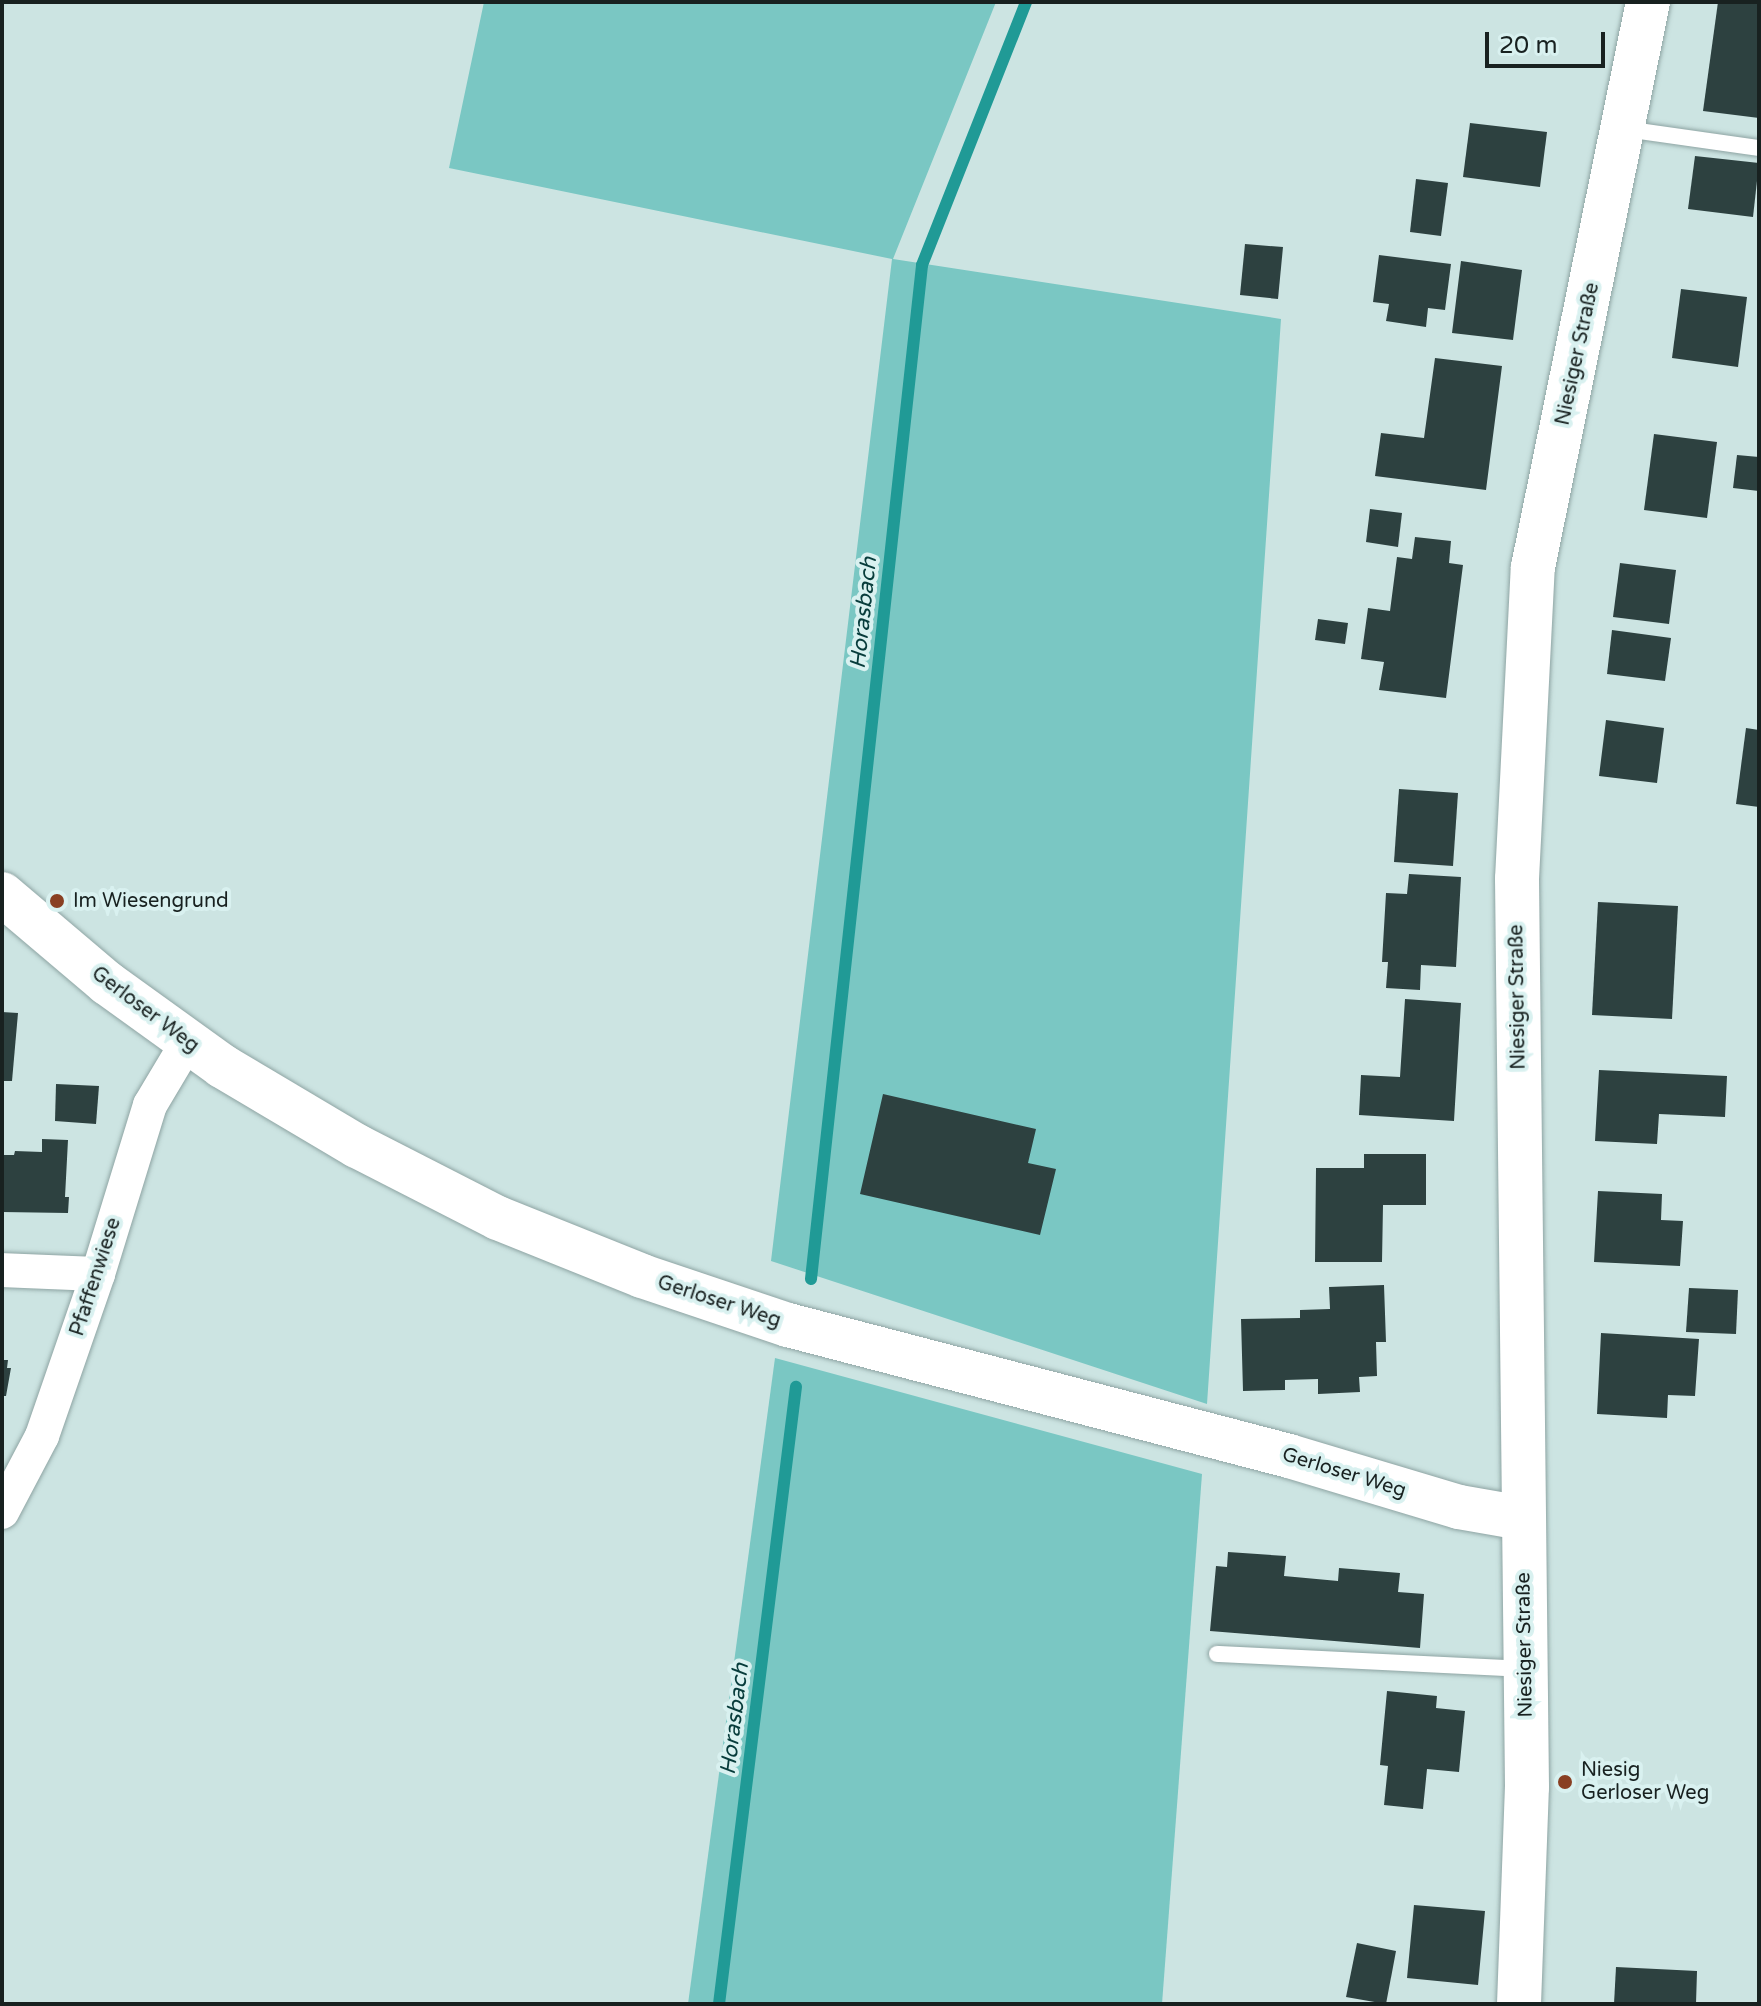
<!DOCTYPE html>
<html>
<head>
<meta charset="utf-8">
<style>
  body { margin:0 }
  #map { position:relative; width:1761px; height:2006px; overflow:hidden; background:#cce4e2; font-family:"Varela Round",sans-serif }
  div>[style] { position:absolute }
  .green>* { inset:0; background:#7ac7c3 }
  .stream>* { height:12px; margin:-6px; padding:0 6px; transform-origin:6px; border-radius:6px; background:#209a96 }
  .building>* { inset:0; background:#2d4140 }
  .roads { filter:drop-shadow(0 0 2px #8ea4a3) drop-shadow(0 0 2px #8ea4a3) }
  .lane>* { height:16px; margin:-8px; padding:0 8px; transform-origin:8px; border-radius:8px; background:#fff }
  .street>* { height:34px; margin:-17px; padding:0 17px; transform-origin:17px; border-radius:17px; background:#fff }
  .secondary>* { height:44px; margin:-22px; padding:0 22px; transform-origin:22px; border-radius:22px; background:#fff }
  .dots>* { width:22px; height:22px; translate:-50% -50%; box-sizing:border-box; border:4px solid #d9f1f0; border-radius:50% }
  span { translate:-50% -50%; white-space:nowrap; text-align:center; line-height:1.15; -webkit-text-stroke:8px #d9f1f0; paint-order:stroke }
  .street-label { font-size:20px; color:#182120 }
  .poi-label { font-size:20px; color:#182120 }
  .left { translate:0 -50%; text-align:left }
  .water-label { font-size:22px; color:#073c3b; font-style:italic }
  .frame { position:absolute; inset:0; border:4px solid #182120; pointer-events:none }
  .scale { position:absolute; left:1485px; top:32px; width:120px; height:36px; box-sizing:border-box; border:4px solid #182120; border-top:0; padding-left:10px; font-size:24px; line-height:28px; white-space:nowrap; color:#182120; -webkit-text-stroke:6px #d9f1f0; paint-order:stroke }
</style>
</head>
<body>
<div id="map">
  <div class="green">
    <div style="clip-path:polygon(484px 2px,996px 2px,893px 259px,1281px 319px,1207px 1404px,771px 1261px,892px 259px,449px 168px)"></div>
    <div style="clip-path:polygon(775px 1358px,1202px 1474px,1162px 2004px,688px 2004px)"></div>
  </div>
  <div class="stream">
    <div style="left:811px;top:1279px;width:1020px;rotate:-83.75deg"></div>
    <div style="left:922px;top:265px;width:283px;rotate:-68.4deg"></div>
    <div style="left:719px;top:2004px;width:622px;rotate:-82.89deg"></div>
  </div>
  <div class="building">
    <div style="clip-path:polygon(1718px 2px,1759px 2px,1759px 118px,1703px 111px)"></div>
    <div style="clip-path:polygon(1470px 123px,1547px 132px,1540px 187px,1463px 177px)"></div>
    <div style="clip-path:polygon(1695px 156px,1759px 163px,1753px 217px,1688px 209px)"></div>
    <div style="clip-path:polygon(1416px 179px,1448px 183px,1441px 236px,1410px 232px)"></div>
    <div style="clip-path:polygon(1245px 244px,1283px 247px,1278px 299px,1240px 295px)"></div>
    <div style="clip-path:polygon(1379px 255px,1451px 264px,1445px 310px,1428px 308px,1426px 327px,1386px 321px,1389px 304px,1373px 302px)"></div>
    <div style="clip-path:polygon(1461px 261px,1522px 270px,1513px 340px,1452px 333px)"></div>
    <div style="clip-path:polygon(1681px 289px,1747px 297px,1738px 367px,1672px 358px)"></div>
    <div style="clip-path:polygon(1435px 358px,1502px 366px,1486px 490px,1375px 476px,1381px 433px,1424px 438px)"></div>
    <div style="clip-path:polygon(1654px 434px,1717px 442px,1707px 518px,1644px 510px)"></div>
    <div style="clip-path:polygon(1737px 455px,1759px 457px,1759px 491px,1733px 488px)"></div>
    <div style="clip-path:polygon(1370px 509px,1402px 513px,1398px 547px,1366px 542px)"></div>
    <div style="clip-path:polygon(1415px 537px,1451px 541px,1449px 563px,1463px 565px,1446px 698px,1379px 690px,1384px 662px,1361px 659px,1368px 608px,1390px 611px,1397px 557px,1412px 559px)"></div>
    <div style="clip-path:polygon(1620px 563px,1676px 570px,1669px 624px,1613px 617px)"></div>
    <div style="clip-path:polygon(1318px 619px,1348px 623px,1345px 644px,1315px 640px)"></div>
    <div style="clip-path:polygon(1612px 630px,1671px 638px,1665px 681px,1607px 674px)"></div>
    <div style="clip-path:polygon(1606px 720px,1664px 728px,1657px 783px,1599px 776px)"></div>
    <div style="clip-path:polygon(1746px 728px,1759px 730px,1759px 807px,1736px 804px)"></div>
    <div style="clip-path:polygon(1399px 789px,1458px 793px,1453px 866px,1394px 862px)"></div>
    <div style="clip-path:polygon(1409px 874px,1461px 877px,1456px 967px,1421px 965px,1420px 990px,1386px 988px,1388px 962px,1382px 962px,1386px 893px,1407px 894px)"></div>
    <div style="clip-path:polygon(1598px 902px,1678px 906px,1672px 1019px,1592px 1015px)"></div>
    <div style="clip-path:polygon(1405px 999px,1461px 1003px,1454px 1121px,1359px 1115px,1361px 1075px,1400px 1077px)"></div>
    <div style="clip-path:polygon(2px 1012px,18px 1013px,12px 1081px,2px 1081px)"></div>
    <div style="clip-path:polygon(1599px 1070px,1727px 1076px,1725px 1117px,1659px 1114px,1657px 1144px,1595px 1141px)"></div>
    <div style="clip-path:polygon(56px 1084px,99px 1086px,96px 1124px,55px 1121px)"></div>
    <div style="clip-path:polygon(883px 1094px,1036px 1129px,1028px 1163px,1056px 1169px,1040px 1235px,860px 1194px)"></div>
    <div style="clip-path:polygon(42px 1139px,68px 1140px,65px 1197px,69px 1197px,68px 1213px,2px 1212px,2px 1155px,14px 1155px,15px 1151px,42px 1152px)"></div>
    <div style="clip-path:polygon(1364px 1154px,1426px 1154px,1426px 1205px,1383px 1205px,1382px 1262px,1315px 1262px,1316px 1168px,1364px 1168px)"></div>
    <div style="clip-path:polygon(1598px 1191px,1662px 1194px,1661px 1220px,1683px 1221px,1680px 1266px,1594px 1262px)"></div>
    <div style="clip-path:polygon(1384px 1285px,1386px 1342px,1376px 1342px,1377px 1376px,1359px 1377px,1360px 1392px,1318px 1394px,1318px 1379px,1285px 1380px,1285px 1390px,1243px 1391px,1241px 1319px,1300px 1318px,1300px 1310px,1330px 1309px,1329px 1287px)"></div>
    <div style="clip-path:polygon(1689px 1288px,1738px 1290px,1736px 1334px,1686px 1332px)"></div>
    <div style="clip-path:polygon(1601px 1333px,1699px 1339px,1695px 1396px,1668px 1395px,1667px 1418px,1597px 1414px)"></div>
    <div style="clip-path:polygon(2px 1360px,8px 1360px,7px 1368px,11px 1368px,6px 1396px,2px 1396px)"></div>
    <div style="clip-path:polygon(1228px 1552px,1286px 1556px,1284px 1576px,1338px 1581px,1339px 1568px,1400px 1573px,1398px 1592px,1424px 1594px,1420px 1648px,1210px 1631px,1216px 1566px,1227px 1567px)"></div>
    <div style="clip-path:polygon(1387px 1691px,1437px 1696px,1436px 1708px,1465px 1711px,1459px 1772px,1427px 1769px,1423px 1809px,1384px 1805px,1388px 1766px,1380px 1765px)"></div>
    <div style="clip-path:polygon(1414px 1905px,1485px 1911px,1478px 1985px,1407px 1978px)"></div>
    <div style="clip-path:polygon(1357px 1943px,1396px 1951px,1386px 2004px,1346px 1997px)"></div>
    <div style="clip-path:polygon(1616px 1967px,1697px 1971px,1696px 2004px,1614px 2004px)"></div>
  </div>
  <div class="roads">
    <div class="lane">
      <div style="left:1625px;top:129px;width:135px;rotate:8.1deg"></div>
      <div style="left:1217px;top:1654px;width:306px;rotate:2.8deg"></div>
    </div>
    <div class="street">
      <div style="left:2px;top:1270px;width:96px;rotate:2.4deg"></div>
      <div style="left:2px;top:1512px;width:86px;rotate:-62.2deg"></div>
      <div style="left:42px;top:1436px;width:171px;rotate:-70.9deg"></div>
      <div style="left:98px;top:1274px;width:177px;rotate:-72.9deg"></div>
      <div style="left:150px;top:1105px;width:72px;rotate:-59.2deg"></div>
    </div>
    <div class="secondary">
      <div style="left:2px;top:894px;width:138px;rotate:40.3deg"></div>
      <div style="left:107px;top:983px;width:142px;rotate:35.8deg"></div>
      <div style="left:222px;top:1066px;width:157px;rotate:30.7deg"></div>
      <div style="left:357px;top:1146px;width:158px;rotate:27.1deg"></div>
      <div style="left:498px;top:1218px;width:155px;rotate:21.9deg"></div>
      <div style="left:642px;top:1276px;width:154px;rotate:18.6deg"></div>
      <div style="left:788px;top:1325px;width:518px;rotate:14.65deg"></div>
      <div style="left:1289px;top:1456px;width:177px;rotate:16.7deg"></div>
      <div style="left:1459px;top:1507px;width:64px;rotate:9.9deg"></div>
      <div style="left:1519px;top:2004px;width:217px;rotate:-87.9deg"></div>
      <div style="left:1527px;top:1787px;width:908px;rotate:-90.63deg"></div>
      <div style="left:1517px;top:879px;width:312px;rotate:-87.1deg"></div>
      <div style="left:1533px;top:567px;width:577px;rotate:-78.5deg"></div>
    </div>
  </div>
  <div class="dots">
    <div style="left:57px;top:901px;background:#894023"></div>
    <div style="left:1565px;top:1782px;background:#894023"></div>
  </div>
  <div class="street-label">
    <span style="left:1578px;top:354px;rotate:-78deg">Niesiger Straße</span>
    <span style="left:1518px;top:997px;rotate:-91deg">Niesiger Straße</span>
    <span style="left:145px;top:1010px;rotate:37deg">Gerloser Weg</span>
    <span style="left:96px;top:1277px;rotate:-72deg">Pfaffenwiese</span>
    <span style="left:719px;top:1302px;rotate:18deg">Gerloser Weg</span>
    <span style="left:1344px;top:1473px;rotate:17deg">Gerloser Weg</span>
    <span style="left:1525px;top:1645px;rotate:-91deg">Niesiger Straße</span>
  </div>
  <div class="poi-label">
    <span class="left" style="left:73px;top:901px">Im Wiesengrund</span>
    <span class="left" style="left:1581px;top:1782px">Niesig<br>Gerloser Weg</span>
  </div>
  <div class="water-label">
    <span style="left:864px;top:613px;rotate:-84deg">Horasbach</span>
    <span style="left:735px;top:1719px;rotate:-83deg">Horasbach</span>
  </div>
  <div class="frame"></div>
  <div class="scale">20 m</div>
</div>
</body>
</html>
